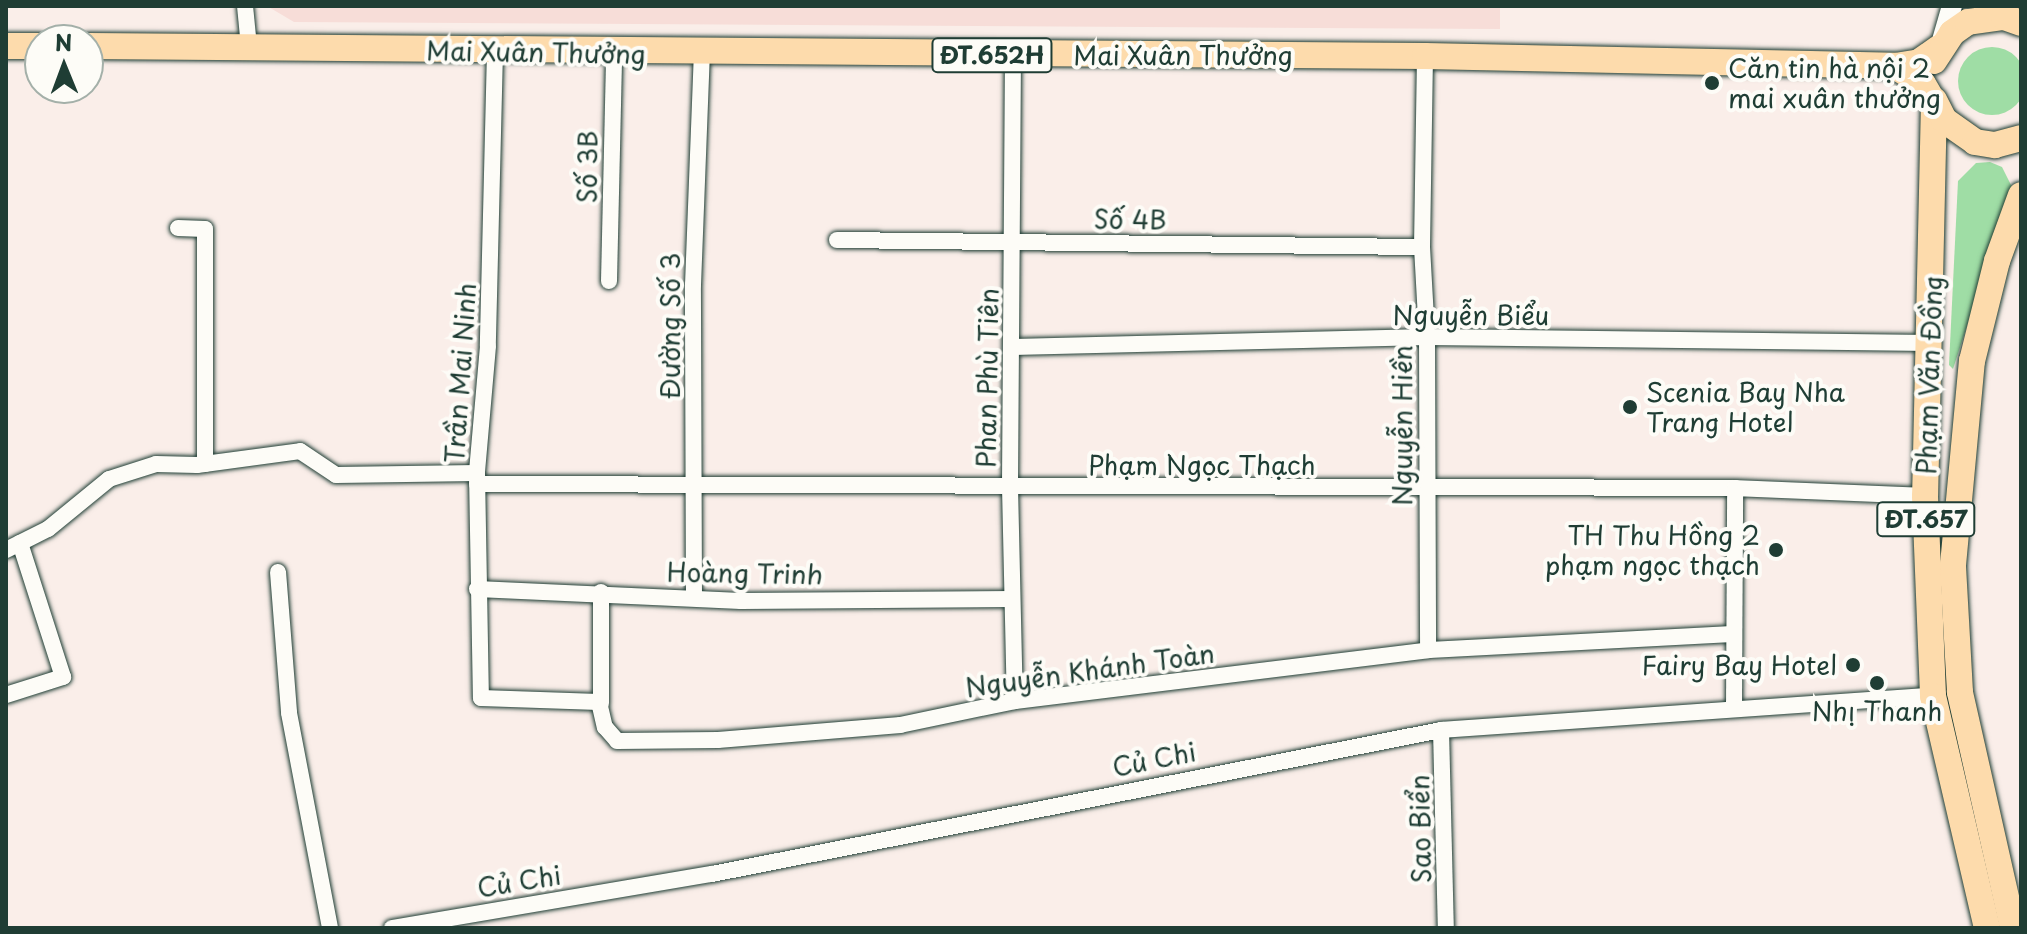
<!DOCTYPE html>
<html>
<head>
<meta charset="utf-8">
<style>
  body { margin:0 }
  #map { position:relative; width:2027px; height:934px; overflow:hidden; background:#faeee9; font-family:"Playpen Sans",sans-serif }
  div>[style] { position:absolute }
  .built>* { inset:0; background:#f7ddd8 }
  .green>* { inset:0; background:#9fdda5 }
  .round { border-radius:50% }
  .roads { filter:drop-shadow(0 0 2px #1f3d34) drop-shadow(0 0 2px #1f3d34) }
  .minor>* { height:16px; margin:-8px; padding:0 8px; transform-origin:8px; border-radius:8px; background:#fdfcf7 }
  .tertiary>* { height:20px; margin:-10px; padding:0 10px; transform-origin:10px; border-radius:10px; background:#fdfcf7 }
  .primary>* { height:26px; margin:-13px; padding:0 13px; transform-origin:13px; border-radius:13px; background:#fddbac }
  .dots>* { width:22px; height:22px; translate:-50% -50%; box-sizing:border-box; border:4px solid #fdfcf7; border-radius:50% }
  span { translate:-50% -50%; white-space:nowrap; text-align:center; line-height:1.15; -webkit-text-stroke:8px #fdfcf7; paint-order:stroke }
  .shield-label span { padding:2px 6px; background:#fdfcf7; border:2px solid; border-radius:6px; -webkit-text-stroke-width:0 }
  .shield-label { font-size:24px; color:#1f3d34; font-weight:700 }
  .street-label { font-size:26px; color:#1f3d34 }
  .poi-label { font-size:26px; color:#1f3d34 }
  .left { translate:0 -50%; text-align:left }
  .right { translate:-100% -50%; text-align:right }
  .frame { position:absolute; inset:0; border:8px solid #1f3d34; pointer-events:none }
  .north { position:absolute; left:24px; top:24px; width:80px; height:80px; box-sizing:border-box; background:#fdfcf7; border:2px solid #a4b0a9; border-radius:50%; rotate:359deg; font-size:22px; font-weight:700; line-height:32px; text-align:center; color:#1f3d34 }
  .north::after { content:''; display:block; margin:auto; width:28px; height:36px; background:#1f3d34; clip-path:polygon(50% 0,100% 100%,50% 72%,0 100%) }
</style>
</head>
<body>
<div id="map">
  <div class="built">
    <div style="clip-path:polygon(267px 6px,1500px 6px,1500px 29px,294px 22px)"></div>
  </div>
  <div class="green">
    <div class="round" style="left:1958px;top:47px;width:68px;height:68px"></div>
    <div style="clip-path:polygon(1990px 162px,2002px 167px,2012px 187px,1953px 369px,1949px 365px,1958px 181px,1976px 163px)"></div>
  </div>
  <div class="roads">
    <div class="minor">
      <div style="left:245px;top:6px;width:41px;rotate:84.4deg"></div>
      <div style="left:495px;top:51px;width:295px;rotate:91.4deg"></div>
      <div style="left:488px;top:346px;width:127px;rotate:95deg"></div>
      <div style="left:477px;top:473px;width:225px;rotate:89deg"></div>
      <div style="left:481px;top:698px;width:118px;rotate:1.9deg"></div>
      <div style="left:599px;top:702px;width:26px;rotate:77deg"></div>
      <div style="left:605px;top:727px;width:18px;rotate:49deg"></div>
      <div style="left:617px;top:741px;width:101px;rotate:-0.6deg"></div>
      <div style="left:718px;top:740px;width:183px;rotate:-4.7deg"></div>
      <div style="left:900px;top:725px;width:117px;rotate:-11.8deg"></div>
      <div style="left:1015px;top:701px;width:416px;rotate:-7deg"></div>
      <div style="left:1428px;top:650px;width:306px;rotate:-3deg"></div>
      <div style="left:1013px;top:55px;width:432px;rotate:90.4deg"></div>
      <div style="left:1010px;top:487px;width:214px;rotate:88.7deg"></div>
      <div style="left:1425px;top:56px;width:191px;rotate:90.9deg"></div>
      <div style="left:1422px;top:247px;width:90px;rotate:86.8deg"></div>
      <div style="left:1427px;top:337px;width:313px;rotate:89.8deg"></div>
      <div style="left:178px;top:228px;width:27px;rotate:2deg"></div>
      <div style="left:205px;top:229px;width:235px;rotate:90deg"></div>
      <div style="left:837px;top:240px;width:585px;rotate:0.69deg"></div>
      <div style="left:609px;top:281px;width:228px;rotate:-88.7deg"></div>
      <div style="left:1013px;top:347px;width:414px;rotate:-1.4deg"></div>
      <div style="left:1427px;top:337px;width:503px;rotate:0.68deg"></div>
      <div style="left:477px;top:484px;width:1258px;rotate:0.18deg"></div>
      <div style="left:1735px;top:488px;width:190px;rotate:2.4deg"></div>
      <div style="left:6px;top:550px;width:47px;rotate:-26.6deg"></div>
      <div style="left:48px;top:529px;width:79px;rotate:-39.3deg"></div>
      <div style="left:109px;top:479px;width:49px;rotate:-17.7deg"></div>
      <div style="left:156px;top:464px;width:41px;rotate:1.4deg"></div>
      <div style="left:197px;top:465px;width:104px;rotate:-7.7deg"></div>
      <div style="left:300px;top:451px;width:43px;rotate:33.7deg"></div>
      <div style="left:336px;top:475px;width:141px;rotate:-0.8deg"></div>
      <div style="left:278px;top:572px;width:141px;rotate:85.5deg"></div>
      <div style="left:289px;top:713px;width:219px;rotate:79.2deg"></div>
      <div style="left:477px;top:589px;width:264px;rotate:2.6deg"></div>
      <div style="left:741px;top:601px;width:271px;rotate:-0.4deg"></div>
      <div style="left:694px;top:598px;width:313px;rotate:-90.2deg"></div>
      <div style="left:693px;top:285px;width:231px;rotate:-87.8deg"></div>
      <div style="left:6px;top:695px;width:60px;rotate:-17.5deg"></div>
      <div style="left:63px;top:677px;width:141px;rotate:-107.8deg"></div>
      <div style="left:601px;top:703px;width:111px;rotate:-90deg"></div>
      <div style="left:1734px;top:707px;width:219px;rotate:-89.7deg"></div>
      <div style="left:1441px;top:730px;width:198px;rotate:88.6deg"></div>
      <div style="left:392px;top:928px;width:325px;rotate:-9.6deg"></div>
      <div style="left:712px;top:874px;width:743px;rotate:-11.17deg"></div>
      <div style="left:1441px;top:730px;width:493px;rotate:-4deg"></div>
    </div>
    <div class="tertiary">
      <div style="left:1941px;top:44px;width:40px;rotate:-74deg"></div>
    </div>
    <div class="primary">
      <div style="left:6px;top:46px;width:34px"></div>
      <div style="left:88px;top:46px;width:1337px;rotate:0.43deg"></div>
      <div style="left:1425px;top:56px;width:470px;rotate:1.2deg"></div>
      <div style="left:1895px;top:66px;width:24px;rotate:-9deg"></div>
      <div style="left:1919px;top:62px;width:24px;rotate:-35deg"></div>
      <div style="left:1934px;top:61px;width:33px;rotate:-57deg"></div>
      <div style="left:1952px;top:33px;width:19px;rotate:-35deg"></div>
      <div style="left:1968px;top:22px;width:36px;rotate:-8deg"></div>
      <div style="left:2004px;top:17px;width:18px;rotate:19deg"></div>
      <div style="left:1895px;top:66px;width:33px;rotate:33deg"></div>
      <div style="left:1923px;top:84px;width:22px;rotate:60deg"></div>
      <div style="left:1934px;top:103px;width:393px;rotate:91.3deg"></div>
      <div style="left:1925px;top:496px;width:200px;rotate:87.7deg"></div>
      <div style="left:1933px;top:696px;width:238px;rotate:76.9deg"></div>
      <div style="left:1934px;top:100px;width:22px;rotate:63deg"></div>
      <div style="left:1944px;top:120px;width:38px;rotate:35deg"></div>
      <div style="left:1975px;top:142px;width:20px;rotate:9deg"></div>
      <div style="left:1995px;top:145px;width:27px;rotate:-15deg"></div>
      <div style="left:2013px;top:928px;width:242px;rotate:-102.7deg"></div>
      <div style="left:1960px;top:692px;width:127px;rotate:-93.2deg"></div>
      <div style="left:1953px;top:565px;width:205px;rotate:-84.7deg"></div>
      <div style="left:1972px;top:361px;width:103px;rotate:-76deg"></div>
      <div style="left:1997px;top:261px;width:70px;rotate:-70deg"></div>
    </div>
  </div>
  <div class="dots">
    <div style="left:1712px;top:83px;background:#1f3d34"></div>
    <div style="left:1630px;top:407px;background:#1f3d34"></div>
    <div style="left:1776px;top:550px;background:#1f3d34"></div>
    <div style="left:1853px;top:665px;background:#1f3d34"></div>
    <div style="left:1877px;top:683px;background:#1f3d34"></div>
  </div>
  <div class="shield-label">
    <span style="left:992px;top:55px">ĐT.652H</span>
    <span style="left:1926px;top:519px">ĐT.657</span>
  </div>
  <div class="street-label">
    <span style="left:536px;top:52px;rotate:1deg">Mai Xuân Thưởng</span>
    <span style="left:1183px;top:55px">Mai Xuân Thưởng</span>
    <span style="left:587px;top:167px;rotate:-89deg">Số 3B</span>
    <span style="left:1130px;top:219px;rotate:1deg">Số 4B</span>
    <span style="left:1471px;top:315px">Nguyễn Biểu</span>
    <span style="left:670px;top:326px;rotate:-90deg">Đường Số 3</span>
    <span style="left:460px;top:373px;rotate:-86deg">Trần Mai Ninh</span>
    <span style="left:1929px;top:375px;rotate:-88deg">Phạm Văn Đồng</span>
    <span style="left:987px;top:378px;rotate:-89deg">Phan Phù Tiên</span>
    <span style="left:1402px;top:425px;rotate:-90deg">Nguyễn Hiền</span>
    <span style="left:1202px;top:465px">Phạm Ngọc Thạch</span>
    <span style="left:745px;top:573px;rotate:1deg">Hoàng Trinh</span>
    <span style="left:1090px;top:670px;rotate:-8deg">Nguyễn Khánh Toàn</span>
    <span style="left:1154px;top:759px;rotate:-11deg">Củ Chi</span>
    <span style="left:1420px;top:829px;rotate:-91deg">Sao Biển</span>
    <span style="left:519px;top:881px;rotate:-9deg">Củ Chi</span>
  </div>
  <div class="poi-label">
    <span class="left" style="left:1728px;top:83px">Căn tin hà nội 2<br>mai xuân thưởng</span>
    <span class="left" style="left:1646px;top:407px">Scenia Bay Nha<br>Trang Hotel</span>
    <span class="right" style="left:1760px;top:550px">TH Thu Hồng 2<br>phạm ngọc thạch</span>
    <span class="right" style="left:1837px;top:665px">Fairy Bay Hotel</span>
    <span style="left:1877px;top:711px">Nhị Thanh</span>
  </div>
  <div class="frame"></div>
  <div class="north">N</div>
</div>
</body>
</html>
